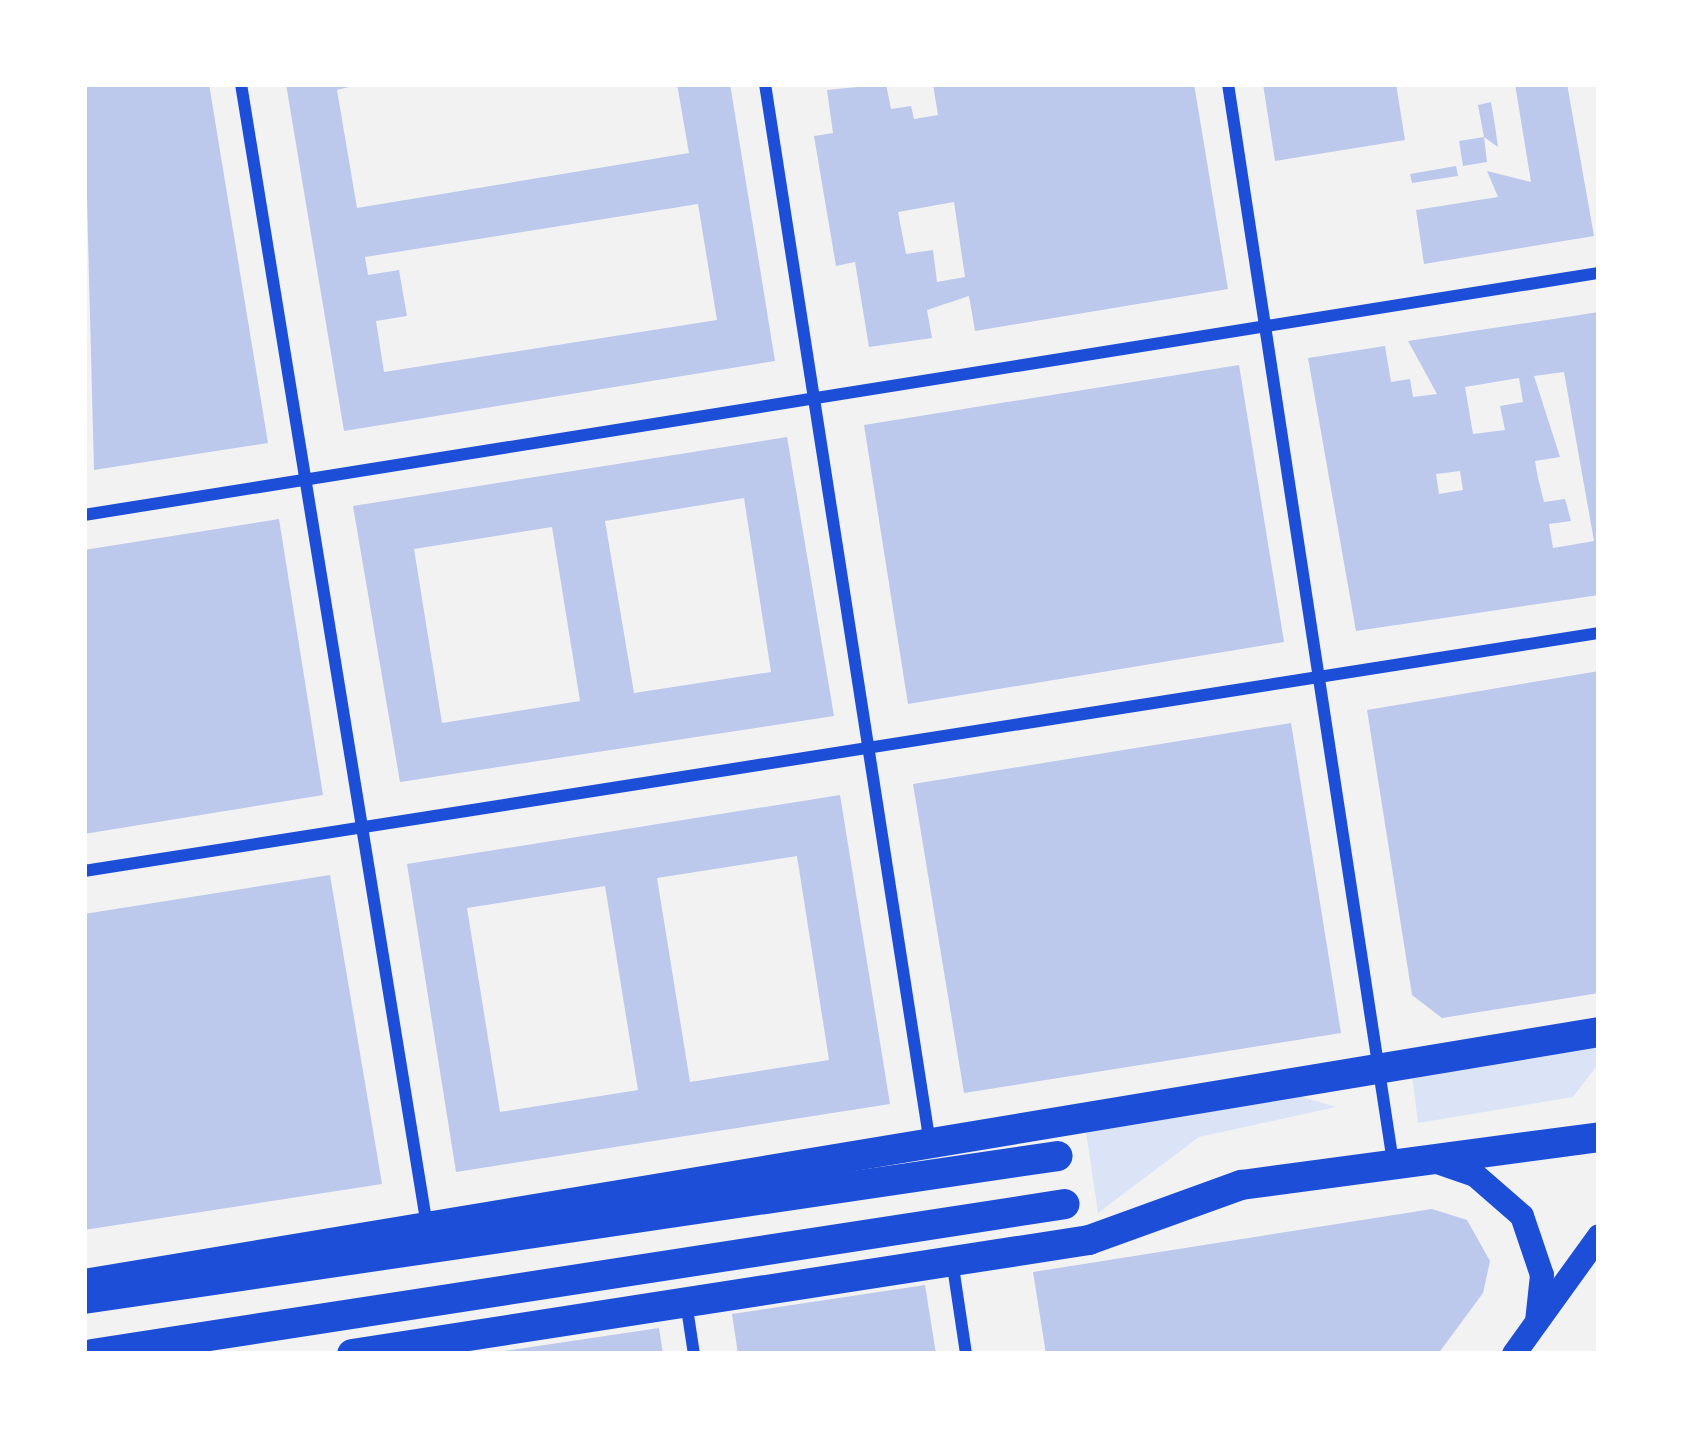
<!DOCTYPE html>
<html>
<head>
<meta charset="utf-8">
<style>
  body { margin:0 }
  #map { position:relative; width:1683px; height:1438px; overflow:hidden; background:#f2f2f2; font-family:"Asap Condensed",sans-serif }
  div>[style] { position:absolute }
  .green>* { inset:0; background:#dbe4f7 }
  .building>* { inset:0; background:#bdc9ec }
  .minor>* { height:12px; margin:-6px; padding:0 6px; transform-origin:6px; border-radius:6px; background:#1d4ed8 }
  .secondary>* { height:24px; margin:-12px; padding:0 12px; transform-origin:12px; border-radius:12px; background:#1d4ed8 }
  .primary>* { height:30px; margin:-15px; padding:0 15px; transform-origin:15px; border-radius:15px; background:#1d4ed8 }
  span { translate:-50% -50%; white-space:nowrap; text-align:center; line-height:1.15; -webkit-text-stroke:10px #fff; paint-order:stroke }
  .frame { position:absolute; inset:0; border:87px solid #fff; pointer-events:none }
</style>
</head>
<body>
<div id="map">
  <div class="green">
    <div style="clip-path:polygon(1599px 1044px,1599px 1063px,1573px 1097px,1418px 1123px,1412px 1076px)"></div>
    <div style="clip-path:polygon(1296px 1095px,1336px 1107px,1199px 1137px,1098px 1213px,1085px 1126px)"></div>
  </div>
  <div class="building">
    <div style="clip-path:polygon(84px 84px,209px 84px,268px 443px,94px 470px)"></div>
    <div style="clip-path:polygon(evenodd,286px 84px,361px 84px,337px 90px,357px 208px,689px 153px,677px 84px,730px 84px,775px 361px,344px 431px,286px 84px,698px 204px,717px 320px,384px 372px,376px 321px,407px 316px,399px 270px,368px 275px,365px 257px,698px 204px)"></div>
    <div style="clip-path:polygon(evenodd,886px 84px,891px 109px,911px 106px,914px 119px,938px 115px,933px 84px,1194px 84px,1228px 289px,975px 331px,969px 296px,927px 310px,932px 338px,869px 347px,855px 262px,836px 266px,814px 136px,833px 133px,827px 90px,886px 84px,954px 202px,965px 277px,937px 282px,933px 250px,906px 254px,898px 212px,954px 202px)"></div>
    <div style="clip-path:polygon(1263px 84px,1396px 84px,1405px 140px,1275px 161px)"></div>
    <div style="clip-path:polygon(1515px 84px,1567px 84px,1594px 236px,1424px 264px,1416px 210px,1498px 197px,1487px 171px,1531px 182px)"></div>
    <div style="clip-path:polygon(1491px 102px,1495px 126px,1498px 147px,1484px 137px,1478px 105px)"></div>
    <div style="clip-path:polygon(1484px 137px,1487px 162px,1463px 166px,1459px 141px)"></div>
    <div style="clip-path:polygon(1456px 166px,1458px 176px,1412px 183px,1410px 174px)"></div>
    <div style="clip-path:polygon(evenodd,1599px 312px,1599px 595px,1356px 631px,1308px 358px,1385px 346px,1391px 382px,1410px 379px,1413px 397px,1437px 394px,1408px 341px,1599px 312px,1564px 372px,1594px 541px,1553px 548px,1549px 524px,1571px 521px,1565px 499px,1544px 502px,1538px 478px,1535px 461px,1560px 457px,1534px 376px,1564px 372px,1599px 312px,1519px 378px,1523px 402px,1500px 406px,1505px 430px,1473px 434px,1465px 387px,1519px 378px,1599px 312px,1460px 471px,1463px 490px,1439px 494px,1436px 474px,1460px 471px)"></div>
    <div style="clip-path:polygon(1239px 365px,1284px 642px,908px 704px,864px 425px)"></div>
    <div style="clip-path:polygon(evenodd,787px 437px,834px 716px,400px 782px,353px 506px,787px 437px,744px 498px,771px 672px,634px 693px,605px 521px,744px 498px,787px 437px,552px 527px,580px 701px,442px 723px,414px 549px,552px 527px)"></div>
    <div style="clip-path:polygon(279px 519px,323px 795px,84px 834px,84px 550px)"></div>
    <div style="clip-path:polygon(1599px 671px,1599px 993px,1442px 1018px,1412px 995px,1367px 710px)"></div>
    <div style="clip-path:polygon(1291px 723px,1341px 1033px,964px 1093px,913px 784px)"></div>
    <div style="clip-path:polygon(evenodd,840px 795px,890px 1104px,456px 1172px,407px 864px,840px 795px,797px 856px,829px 1060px,690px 1082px,657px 878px,797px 856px,840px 795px,605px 886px,638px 1090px,500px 1112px,467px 908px,605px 886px)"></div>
    <div style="clip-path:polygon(330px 875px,382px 1184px,84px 1230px,84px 914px)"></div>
    <div style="clip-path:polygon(1432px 1209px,1467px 1220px,1490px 1261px,1483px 1293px,1438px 1354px,1046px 1354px,1033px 1272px)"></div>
    <div style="clip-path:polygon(925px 1285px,936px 1354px,738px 1354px,732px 1314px)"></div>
    <div style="clip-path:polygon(659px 1328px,663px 1354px,504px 1354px,504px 1351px)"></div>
  </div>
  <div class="minor">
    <div style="left:241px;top:84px;width:1151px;rotate:80.75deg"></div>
    <div style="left:765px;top:84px;width:1066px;rotate:81.15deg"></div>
    <div style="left:1228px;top:84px;width:1091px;rotate:81.3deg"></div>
    <div style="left:84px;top:515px;width:1534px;rotate:-9.08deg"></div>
    <div style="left:84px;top:871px;width:1534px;rotate:-8.93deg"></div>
    <div style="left:952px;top:1260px;width:95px;rotate:81.5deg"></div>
    <div style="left:686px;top:1302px;width:53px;rotate:81.3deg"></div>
  </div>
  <div class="secondary">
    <div style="left:1431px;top:1160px;width:46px;rotate:18.8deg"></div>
    <div style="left:1475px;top:1175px;width:62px;rotate:41.1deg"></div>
    <div style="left:1522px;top:1216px;width:62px;rotate:71.3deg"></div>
    <div style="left:1542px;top:1275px;width:47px;rotate:96.1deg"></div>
    <div style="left:1514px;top:1354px;width:145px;rotate:-54.2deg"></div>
  </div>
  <div class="primary">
    <div style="left:84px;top:1284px;width:1536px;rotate:-9.44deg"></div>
    <div style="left:84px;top:1299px;width:984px;rotate:-8.35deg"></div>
    <div style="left:92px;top:1354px;width:984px;rotate:-8.76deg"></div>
    <div style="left:352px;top:1354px;width:746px;rotate:-8.79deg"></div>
    <div style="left:1089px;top:1240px;width:162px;rotate:-19.9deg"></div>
    <div style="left:1241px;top:1185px;width:361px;rotate:-7.6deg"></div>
  </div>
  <div class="frame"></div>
</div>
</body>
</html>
